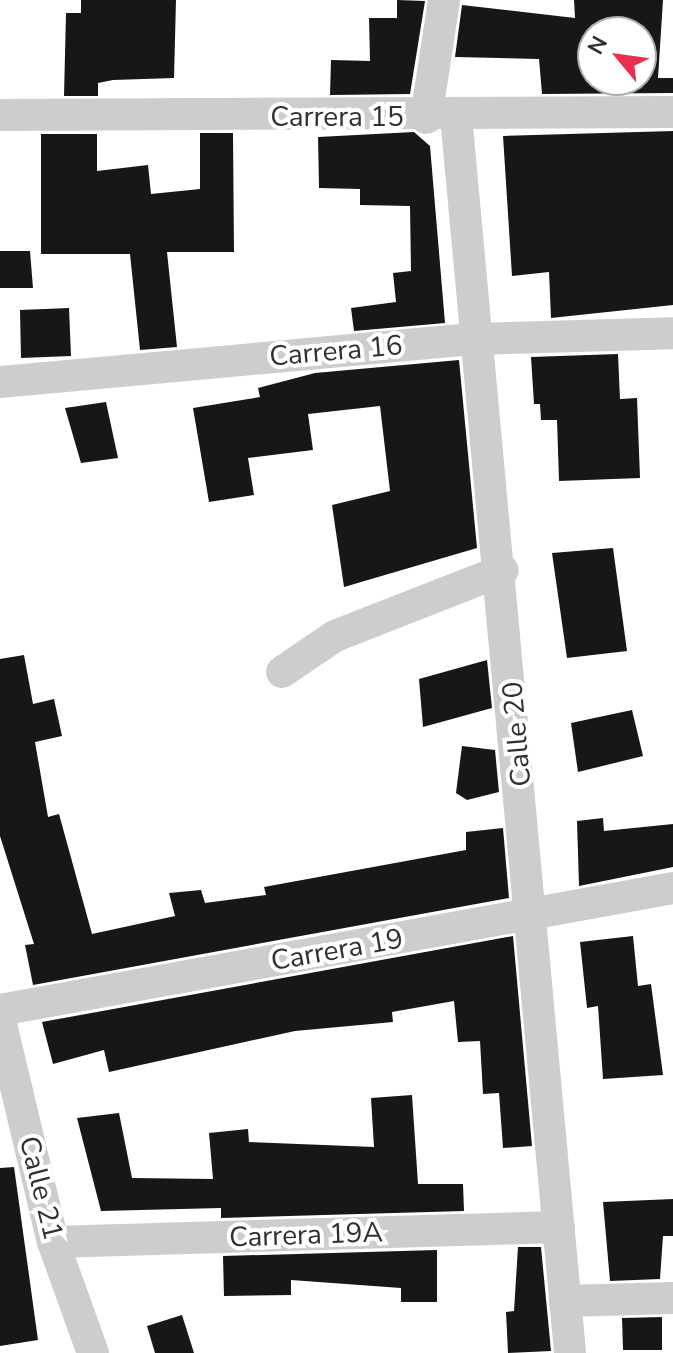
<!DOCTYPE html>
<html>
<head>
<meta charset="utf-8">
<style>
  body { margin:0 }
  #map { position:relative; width:673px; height:1353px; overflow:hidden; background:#fff; font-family:"Nunito Sans",sans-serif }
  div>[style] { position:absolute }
  .building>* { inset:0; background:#171717 }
  .minor>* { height:32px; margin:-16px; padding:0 16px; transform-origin:16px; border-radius:16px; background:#cdcdcd }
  span { translate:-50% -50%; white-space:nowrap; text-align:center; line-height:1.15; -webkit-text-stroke:8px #fff; paint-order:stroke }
  .street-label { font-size:28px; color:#303030 }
  .north { position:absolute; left:577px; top:16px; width:80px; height:80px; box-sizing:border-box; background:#fff; border:2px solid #acacac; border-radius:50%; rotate:299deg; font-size:22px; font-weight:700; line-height:32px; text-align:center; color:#303030 }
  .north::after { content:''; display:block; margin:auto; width:28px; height:36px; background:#ea304f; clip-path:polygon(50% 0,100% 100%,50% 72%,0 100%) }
</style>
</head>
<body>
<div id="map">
  <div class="building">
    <div style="clip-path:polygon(81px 0,176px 0,174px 78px,113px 80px,98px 83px,98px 96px,64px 96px,66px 13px,81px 13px)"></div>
    <div style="clip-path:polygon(397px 0,425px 1px,410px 94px,330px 95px,331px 60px,370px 61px,369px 18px,397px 18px)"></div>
    <div style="clip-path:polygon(evenodd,574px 0,663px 0,658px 78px,673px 78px,673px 93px,542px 94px,539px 59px,455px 57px,462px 5px,575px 18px,574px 0,593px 32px,641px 32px,641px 80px,593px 80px,593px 32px)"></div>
    <div style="clip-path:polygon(673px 131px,673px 305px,551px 318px,549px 272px,512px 276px,503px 136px)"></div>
    <div style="clip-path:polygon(414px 132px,430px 146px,445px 323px,354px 331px,351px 308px,396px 302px,393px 273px,411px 271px,410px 206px,360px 205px,360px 189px,319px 188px,318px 137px)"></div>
    <div style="clip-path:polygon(200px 133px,233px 133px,234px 252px,167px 252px,177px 347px,140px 350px,130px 254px,41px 254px,41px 134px,97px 134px,97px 171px,148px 165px,151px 194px,200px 189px)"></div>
    <div style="clip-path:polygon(0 251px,30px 251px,33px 288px,0 288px)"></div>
    <div style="clip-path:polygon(69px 308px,71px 356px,21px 358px,20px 310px)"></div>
    <div style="clip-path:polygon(618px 354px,620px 399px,637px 398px,640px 478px,559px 481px,557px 420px,541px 420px,540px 404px,534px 404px,531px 357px)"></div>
    <div style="clip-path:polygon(459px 360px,477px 548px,344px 587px,332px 505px,390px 491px,380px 406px,308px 414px,313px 450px,248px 458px,254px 495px,209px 502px,193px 408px,260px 397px,258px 388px,315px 373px)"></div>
    <div style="clip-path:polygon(106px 402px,118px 458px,81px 463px,65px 408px)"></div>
    <div style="clip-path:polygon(613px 548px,627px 651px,567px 658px,552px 553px)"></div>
    <div style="clip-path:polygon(24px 655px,33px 704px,54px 699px,62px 736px,35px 742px,48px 817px,59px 814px,92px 934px,175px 916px,169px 893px,201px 890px,205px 903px,266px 895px,264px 887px,466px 850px,466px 832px,503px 828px,509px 898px,33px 985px,25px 945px,34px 944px,0 836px,0 659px)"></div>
    <div style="clip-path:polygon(487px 660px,492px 708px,423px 727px,419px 679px)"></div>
    <div style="clip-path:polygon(632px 710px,643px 756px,578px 772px,571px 723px)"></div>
    <div style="clip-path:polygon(462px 746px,495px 750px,499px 792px,467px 800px,456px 793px)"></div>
    <div style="clip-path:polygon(603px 818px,604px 831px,673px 824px,673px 867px,579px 886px,577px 821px)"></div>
    <div style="clip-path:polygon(513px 936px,532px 1146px,503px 1148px,499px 1093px,483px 1094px,480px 1041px,458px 1042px,454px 1001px,392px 1012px,393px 1022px,295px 1031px,109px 1072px,104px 1050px,53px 1064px,42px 1022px)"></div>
    <div style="clip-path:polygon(633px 936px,638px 986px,651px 984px,663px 1075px,603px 1079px,598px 1006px,587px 1008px,580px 942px)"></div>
    <div style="clip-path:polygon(412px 1095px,418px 1184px,463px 1184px,464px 1211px,221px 1218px,221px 1208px,101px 1211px,77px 1118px,119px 1113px,132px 1178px,213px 1179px,209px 1133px,248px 1129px,249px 1142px,374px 1147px,371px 1098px)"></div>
    <div style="clip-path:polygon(14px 1167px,38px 1340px,0 1346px,0 1168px)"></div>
    <div style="clip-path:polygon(673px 1199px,673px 1236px,663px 1236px,660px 1279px,610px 1281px,603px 1202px)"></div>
    <div style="clip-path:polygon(518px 1247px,541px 1247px,551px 1351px,508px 1353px,506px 1312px,514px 1311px)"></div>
    <div style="clip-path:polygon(437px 1250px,437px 1302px,401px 1302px,401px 1288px,291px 1280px,291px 1295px,224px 1296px,223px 1256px)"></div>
    <div style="clip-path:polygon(182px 1315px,194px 1353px,155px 1353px,147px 1326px)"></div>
    <div style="clip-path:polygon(662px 1317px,662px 1350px,623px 1350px,622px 1318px)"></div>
  </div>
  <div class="minor">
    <div style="left:0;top:115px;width:673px;rotate:-0.26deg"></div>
    <div style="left:456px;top:116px;width:1242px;rotate:84.73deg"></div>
    <div style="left:426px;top:118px;width:119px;rotate:-81.3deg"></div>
    <div style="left:0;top:382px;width:477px;rotate:-5.2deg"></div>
    <div style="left:475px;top:339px;width:198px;rotate:-1.7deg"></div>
    <div style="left:282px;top:672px;width:64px;rotate:-34.2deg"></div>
    <div style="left:335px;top:636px;width:180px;rotate:-21.4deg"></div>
    <div style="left:0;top:1010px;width:684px;rotate:-10.27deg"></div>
    <div style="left:0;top:1020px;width:228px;rotate:76.6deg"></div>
    <div style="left:53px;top:1242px;width:118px;rotate:70.2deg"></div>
    <div style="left:53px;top:1242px;width:506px;rotate:-1.7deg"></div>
    <div style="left:565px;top:1301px;width:108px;rotate:-1.6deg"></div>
  </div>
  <div class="street-label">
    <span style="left:337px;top:117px">Carrera 15</span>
    <span style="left:336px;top:351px;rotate:-5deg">Carrera 16</span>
    <span style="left:517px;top:734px;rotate:-95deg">Calle 20</span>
    <span style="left:337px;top:950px;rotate:-10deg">Carrera 19</span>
    <span style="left:41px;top:1188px;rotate:76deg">Calle 21</span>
    <span style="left:306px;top:1235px;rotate:-2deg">Carrera 19A</span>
  </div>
  <div class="north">N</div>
</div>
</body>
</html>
